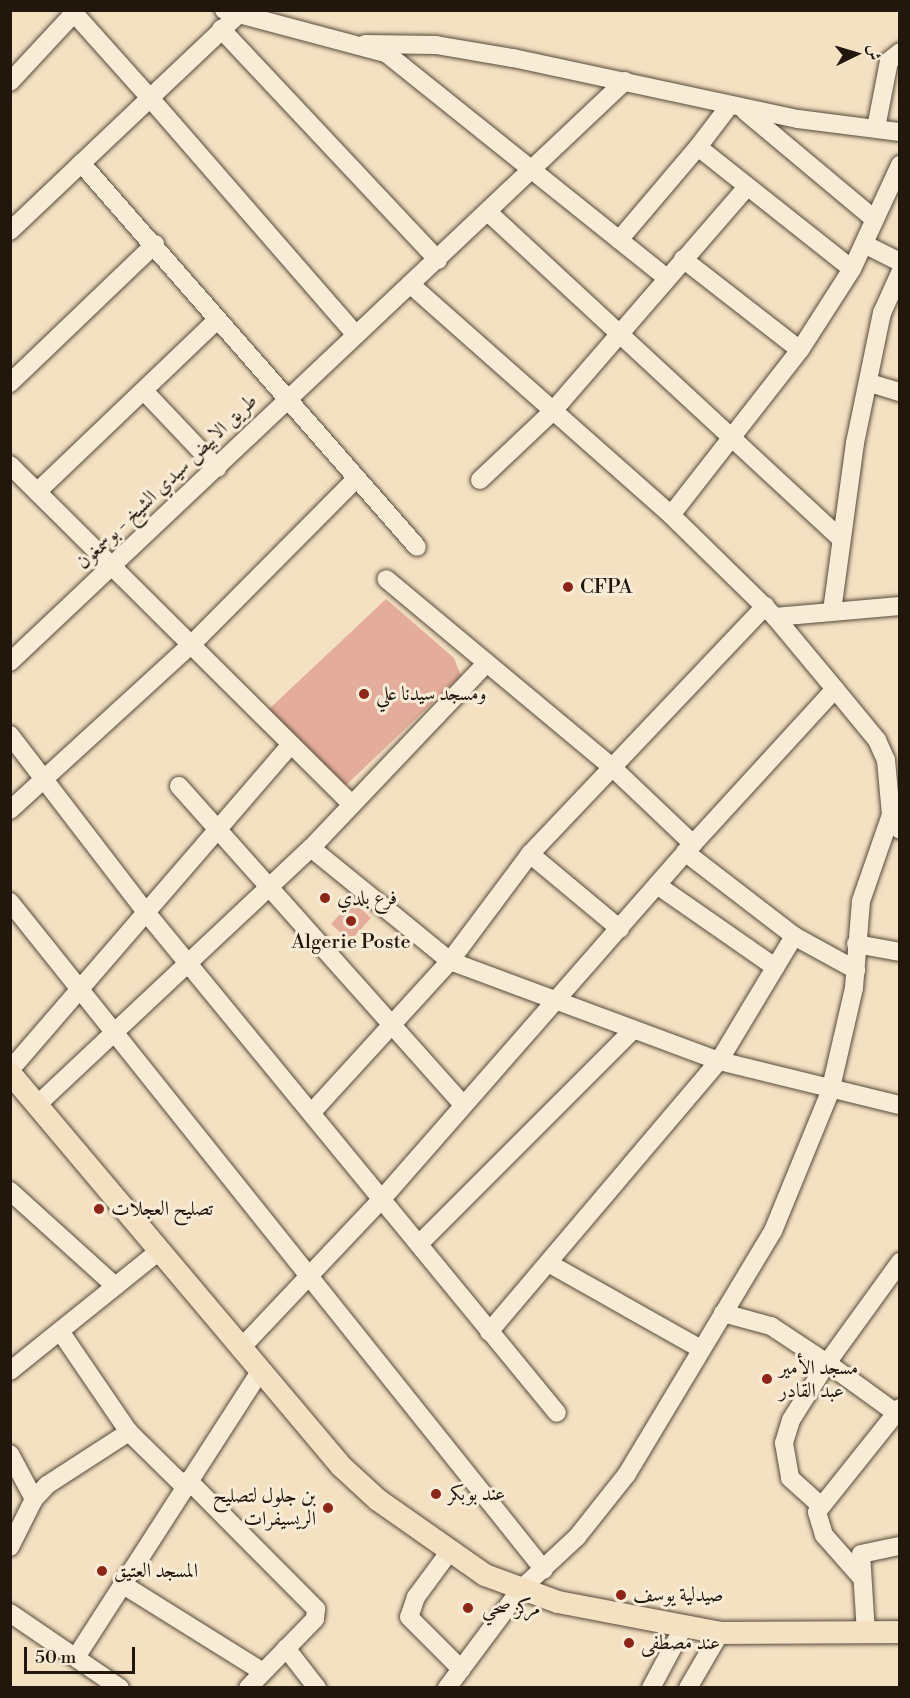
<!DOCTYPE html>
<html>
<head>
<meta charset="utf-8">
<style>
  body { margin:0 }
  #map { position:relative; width:910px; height:1698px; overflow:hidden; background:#f4e1c2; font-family:"Libre Bodoni",Amiri,serif }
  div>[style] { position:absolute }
  .building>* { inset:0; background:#e4ac9b }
  .roads { filter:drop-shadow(0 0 2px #564a3a) drop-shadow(0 0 2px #564a3a) }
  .minor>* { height:18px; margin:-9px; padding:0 9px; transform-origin:9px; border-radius:9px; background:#f8ecd7 }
  .major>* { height:22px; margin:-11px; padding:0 11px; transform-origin:11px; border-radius:11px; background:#f4e1c2 }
  .dots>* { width:16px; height:16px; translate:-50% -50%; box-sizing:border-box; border:3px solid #f8ecd7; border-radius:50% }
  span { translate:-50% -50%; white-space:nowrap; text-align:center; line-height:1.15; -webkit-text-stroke:6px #f8ecd7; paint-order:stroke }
  .street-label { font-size:20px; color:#22170c }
  .poi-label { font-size:20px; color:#22170c }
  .left { translate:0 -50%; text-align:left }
  .right { translate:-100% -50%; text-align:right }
  .frame { position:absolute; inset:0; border:12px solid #22170c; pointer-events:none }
  .north { position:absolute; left:826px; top:24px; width:60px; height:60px; -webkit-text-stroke:4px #f8ecd7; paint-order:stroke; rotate:85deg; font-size:16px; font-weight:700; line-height:24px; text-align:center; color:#22170c }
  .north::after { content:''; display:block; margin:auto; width:21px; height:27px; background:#22170c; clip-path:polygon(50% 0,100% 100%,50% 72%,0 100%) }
  .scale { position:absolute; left:24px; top:1647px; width:111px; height:27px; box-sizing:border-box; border:3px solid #22170c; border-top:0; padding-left:8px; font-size:18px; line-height:21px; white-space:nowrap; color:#22170c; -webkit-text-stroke:4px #f8ecd7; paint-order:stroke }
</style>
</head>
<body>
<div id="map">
  <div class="building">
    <div style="clip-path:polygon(386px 599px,454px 658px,461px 676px,344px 787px,267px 711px)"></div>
    <div style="clip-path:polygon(352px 901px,371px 918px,350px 941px,331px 924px)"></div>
  </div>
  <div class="roads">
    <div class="minor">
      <div style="left:224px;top:10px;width:168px;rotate:14.9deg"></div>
      <div style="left:386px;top:53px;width:359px;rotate:38.7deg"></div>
      <div style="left:243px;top:10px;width:128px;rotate:136.6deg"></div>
      <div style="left:150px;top:98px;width:314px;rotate:49deg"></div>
      <div style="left:221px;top:29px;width:317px;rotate:46.8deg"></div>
      <div style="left:365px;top:44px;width:71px;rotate:0.8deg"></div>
      <div style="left:436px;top:45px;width:78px;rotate:9.6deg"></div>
      <div style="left:513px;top:58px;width:291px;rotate:12.1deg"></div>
      <div style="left:798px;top:119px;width:103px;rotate:7.3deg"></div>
      <div style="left:10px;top:82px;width:98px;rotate:-47.1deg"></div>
      <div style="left:745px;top:111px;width:168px;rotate:39.9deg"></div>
      <div style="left:876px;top:128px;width:68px;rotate:-79deg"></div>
      <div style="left:889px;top:61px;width:14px;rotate:-39deg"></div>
      <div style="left:698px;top:147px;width:53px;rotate:-52.7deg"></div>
      <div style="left:81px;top:163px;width:510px;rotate:48.81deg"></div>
      <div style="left:489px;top:213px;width:480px;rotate:42.8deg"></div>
      <div style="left:10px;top:231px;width:193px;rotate:-43.5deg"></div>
      <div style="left:150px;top:98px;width:114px;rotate:-131.8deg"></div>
      <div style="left:619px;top:240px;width:122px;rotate:-49.7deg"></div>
      <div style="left:698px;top:147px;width:196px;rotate:38.4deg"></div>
      <div style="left:864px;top:244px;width:40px;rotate:26.6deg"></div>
      <div style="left:683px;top:259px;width:148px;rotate:37.9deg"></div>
      <div style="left:410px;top:284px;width:349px;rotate:41.5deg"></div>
      <div style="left:671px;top:515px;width:146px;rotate:44.4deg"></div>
      <div style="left:775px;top:617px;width:125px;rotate:-5deg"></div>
      <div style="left:10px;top:383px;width:201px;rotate:-43.8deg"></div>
      <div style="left:870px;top:383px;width:31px;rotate:17deg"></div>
      <div style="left:145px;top:392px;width:105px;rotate:46.5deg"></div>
      <div style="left:10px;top:465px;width:482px;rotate:44.8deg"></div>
      <div style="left:480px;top:480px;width:99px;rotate:-43.4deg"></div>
      <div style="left:552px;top:412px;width:295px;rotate:-49.1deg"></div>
      <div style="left:37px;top:492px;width:250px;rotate:-43.7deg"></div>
      <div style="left:671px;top:515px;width:209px;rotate:-52deg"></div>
      <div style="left:800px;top:350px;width:96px;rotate:-57.3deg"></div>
      <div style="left:852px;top:269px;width:115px;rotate:-65.2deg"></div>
      <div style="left:832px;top:611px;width:170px;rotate:-82.2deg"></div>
      <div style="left:855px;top:443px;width:133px;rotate:-78.3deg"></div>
      <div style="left:882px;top:313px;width:44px;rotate:-65.8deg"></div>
      <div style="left:10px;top:662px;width:846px;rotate:-43.37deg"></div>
      <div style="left:835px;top:689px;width:66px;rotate:50.5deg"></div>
      <div style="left:877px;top:740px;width:22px;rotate:66deg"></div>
      <div style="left:886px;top:760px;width:55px;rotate:84.8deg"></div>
      <div style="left:891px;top:815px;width:17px;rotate:59deg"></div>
      <div style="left:10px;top:735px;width:222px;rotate:52.5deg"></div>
      <div style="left:145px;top:911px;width:649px;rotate:50.62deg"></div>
      <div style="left:179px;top:786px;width:427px;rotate:48.3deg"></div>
      <div style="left:10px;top:810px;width:245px;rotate:-42.4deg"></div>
      <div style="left:191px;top:645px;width:234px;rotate:-45.2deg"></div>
      <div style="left:693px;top:844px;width:210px;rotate:-47.5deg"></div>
      <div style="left:835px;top:689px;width:94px;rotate:-129.8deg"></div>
      <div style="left:311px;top:848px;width:179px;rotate:39.1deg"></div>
      <div style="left:450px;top:961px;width:287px;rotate:20.4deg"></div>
      <div style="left:719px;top:1061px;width:186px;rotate:13.7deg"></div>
      <div style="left:685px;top:852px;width:138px;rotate:37.6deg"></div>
      <div style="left:794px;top:936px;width:71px;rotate:28.7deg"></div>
      <div style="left:530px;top:854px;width:117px;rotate:39.8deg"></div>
      <div style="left:657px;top:885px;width:144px;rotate:34.8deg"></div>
      <div style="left:10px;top:902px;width:855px;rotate:51.36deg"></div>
      <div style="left:856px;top:944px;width:45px;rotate:10.3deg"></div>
      <div style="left:10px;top:1070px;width:430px;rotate:-49.2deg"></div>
      <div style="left:37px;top:1105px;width:376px;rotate:-43.2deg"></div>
      <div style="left:311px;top:848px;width:251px;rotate:-46.5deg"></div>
      <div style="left:313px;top:1111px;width:203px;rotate:-47.6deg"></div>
      <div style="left:450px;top:961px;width:134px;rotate:-53.2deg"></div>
      <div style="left:530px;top:854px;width:342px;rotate:-46.5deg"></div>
      <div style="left:10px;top:1191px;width:140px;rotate:42.1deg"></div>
      <div style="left:419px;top:1244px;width:300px;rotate:-45deg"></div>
      <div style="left:550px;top:1264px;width:173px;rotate:29.4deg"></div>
      <div style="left:723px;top:1313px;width:50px;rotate:15.2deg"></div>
      <div style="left:771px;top:1326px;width:67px;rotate:33.5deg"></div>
      <div style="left:827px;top:1363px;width:67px;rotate:122.3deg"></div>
      <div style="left:791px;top:1420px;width:24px;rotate:107deg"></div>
      <div style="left:784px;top:1443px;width:36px;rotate:80deg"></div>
      <div style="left:790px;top:1478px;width:40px;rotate:42deg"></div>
      <div style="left:60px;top:1331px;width:122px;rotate:55.7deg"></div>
      <div style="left:129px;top:1432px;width:77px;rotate:44.5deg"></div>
      <div style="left:489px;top:1332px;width:355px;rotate:-49.7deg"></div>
      <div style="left:719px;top:1061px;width:146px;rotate:-59deg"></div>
      <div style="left:240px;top:1349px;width:205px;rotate:-46.6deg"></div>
      <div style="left:381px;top:1200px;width:473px;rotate:-48.8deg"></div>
      <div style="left:693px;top:844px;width:110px;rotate:-136.5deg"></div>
      <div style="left:613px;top:768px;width:295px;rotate:-140.2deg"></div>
      <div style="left:10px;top:1371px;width:191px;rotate:-38.8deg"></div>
      <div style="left:896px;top:1413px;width:85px;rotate:-144.1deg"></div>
      <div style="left:827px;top:1363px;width:125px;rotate:-54.1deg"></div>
      <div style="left:10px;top:1454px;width:51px;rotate:61.9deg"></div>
      <div style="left:188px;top:1480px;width:182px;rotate:45.2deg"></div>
      <div style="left:316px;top:1609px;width:10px;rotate:96deg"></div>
      <div style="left:315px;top:1619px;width:96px;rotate:134.2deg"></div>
      <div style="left:10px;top:1547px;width:54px;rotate:-63.4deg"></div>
      <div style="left:34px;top:1499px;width:19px;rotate:-47deg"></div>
      <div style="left:47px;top:1485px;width:98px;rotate:-32.9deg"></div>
      <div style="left:450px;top:1551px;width:57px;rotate:126.5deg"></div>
      <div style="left:416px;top:1597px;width:21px;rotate:109deg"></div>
      <div style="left:409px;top:1617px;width:74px;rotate:45deg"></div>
      <div style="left:861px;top:1577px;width:56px;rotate:-131.4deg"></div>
      <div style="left:824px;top:1535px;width:24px;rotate:-107deg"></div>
      <div style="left:817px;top:1512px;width:133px;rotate:-51.4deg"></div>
      <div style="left:122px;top:1584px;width:166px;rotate:32deg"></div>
      <div style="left:10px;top:1613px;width:133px;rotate:34.3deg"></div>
      <div style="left:866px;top:1633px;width:79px;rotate:-93.6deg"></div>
      <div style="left:861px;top:1554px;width:40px;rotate:-12deg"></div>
      <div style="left:286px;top:1648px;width:51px;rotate:52.2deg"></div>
      <div style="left:78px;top:1654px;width:336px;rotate:-57.2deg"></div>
      <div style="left:447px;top:1688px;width:122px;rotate:-53.3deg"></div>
      <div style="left:520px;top:1590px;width:78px;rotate:-42.9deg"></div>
      <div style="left:577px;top:1537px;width:80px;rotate:-51.6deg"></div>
      <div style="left:627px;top:1474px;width:283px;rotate:-59deg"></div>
      <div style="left:773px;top:1231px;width:150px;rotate:-67.7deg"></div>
      <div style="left:830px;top:1092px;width:107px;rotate:-77deg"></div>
      <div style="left:854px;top:988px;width:87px;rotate:-85.4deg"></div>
      <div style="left:861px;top:901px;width:91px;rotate:-70.8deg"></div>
      <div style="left:651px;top:1688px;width:68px;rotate:-61.9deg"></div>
      <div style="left:688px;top:1688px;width:64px;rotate:-59.8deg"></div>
    </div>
    <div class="major">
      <div style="left:10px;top:1073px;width:514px;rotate:49.89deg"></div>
      <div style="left:341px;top:1466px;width:50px;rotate:42.6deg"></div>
      <div style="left:378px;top:1500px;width:131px;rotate:35deg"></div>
      <div style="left:485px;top:1575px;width:78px;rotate:20.3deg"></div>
      <div style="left:558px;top:1602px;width:165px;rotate:10.8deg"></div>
      <div style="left:720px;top:1633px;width:180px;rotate:-0.3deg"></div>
    </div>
  </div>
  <div class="dots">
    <div style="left:568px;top:587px;background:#8f2418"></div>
    <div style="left:364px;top:694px;background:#8f2418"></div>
    <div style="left:325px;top:898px;background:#8f2418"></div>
    <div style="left:351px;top:921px;background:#8f2418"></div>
    <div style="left:99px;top:1209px;background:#8f2418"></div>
    <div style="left:767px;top:1379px;background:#8f2418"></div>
    <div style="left:436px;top:1494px;background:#8f2418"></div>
    <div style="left:328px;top:1508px;background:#8f2418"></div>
    <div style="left:102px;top:1571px;background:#8f2418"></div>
    <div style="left:621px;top:1595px;background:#8f2418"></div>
    <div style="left:468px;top:1608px;background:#8f2418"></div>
    <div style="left:629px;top:1643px;background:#8f2418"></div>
  </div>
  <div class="street-label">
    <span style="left:167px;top:482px;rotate:-44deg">طريق الابيض سيدي الشيخ - بوسمغون</span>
  </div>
  <div class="poi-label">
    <span class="left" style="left:580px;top:587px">CFPA</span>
    <span class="left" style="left:376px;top:694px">ومسجد سيدنا علي</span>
    <span class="left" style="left:337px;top:898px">فرع بلدي</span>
    <span style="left:351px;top:942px">Algerie Poste</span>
    <span class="left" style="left:111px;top:1209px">تصليح العجلات</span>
    <span class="left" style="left:779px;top:1380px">مسجد الأمير<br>عبد القادر</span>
    <span class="left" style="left:448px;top:1494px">عند بوبكر</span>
    <span class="right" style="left:316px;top:1508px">بن جلول لتصليح<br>الريسيفرات</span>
    <span class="left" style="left:114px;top:1571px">المسجد العتيق</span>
    <span class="left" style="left:633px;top:1595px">صيدلية يوسف</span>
    <span class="left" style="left:482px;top:1608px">مركز صحي</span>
    <span class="left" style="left:641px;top:1643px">عند مصطفى</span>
  </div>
  <div class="frame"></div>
  <div class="north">ش</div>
  <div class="scale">50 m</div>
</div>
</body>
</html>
